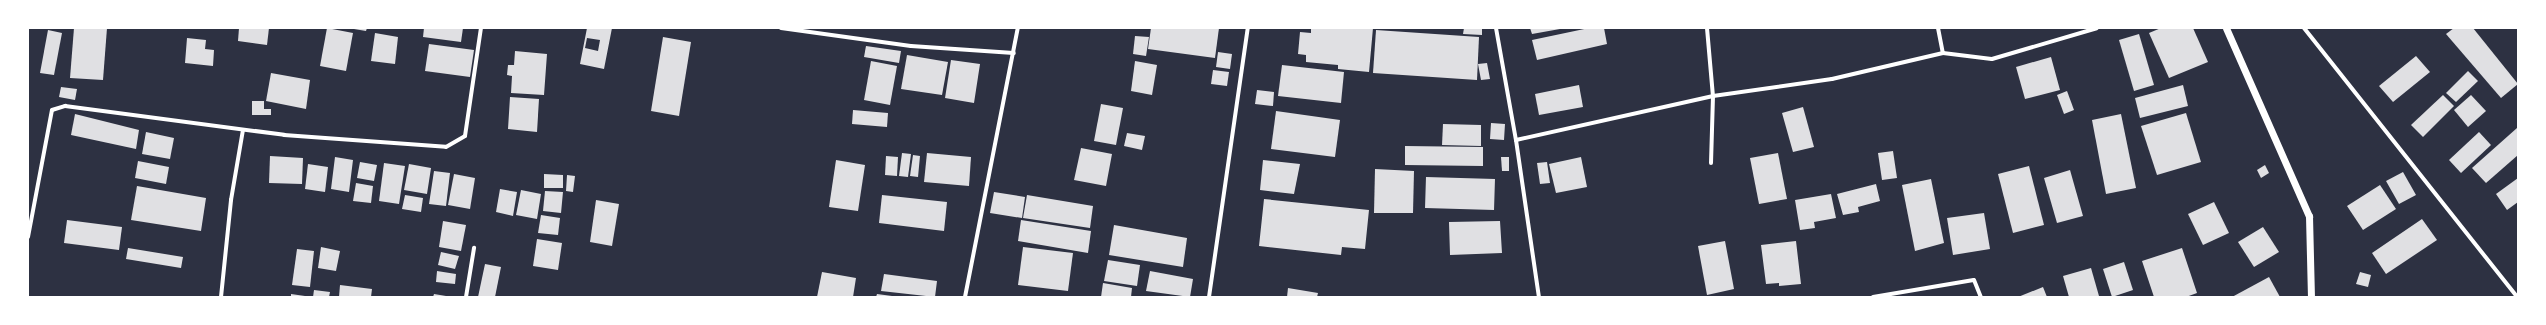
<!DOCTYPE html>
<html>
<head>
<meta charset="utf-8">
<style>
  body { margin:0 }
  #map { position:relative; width:2546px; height:325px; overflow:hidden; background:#2d3142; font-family:Rubik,sans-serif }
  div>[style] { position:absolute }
  .building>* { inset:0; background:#e0e0e3 }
  .minor>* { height:4px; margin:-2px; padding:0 2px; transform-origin:2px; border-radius:2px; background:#fff }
  .tertiary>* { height:7px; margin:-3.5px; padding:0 3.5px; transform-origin:3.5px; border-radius:3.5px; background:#fff }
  span { translate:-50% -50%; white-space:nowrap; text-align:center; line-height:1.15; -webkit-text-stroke:3px #fff; paint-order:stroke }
  .frame { position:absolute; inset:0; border:29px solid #fff; pointer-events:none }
</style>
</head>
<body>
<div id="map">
  <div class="building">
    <div style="clip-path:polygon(74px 28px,107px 28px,103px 80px,70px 78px)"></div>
    <div style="clip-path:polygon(239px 28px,269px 28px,267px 45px,238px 41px)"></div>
    <div style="clip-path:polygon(327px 28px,353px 33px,346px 71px,320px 66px)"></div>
    <div style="clip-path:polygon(348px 28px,367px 28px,366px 31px)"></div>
    <div style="clip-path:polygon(424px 28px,463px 28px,461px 42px,423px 37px)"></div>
    <div style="clip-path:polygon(evenodd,587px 28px,612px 28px,604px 69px,580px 64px,587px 28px,587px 38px,600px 40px,598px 51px,585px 48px,587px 38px)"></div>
    <div style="clip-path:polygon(1151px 28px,1219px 28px,1215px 58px,1148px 49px)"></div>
    <div style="clip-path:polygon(1311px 28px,1373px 28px,1369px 72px,1338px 69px,1338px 65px,1306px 62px,1306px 55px,1298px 54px,1300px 32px,1311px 33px)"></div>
    <div style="clip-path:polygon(1464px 28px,1482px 28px,1482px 35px,1463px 34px)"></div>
    <div style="clip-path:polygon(1530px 28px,1559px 28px,1560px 29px,1532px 34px)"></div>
    <div style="clip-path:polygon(1589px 28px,1604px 28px,1607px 44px,1537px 60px,1532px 40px)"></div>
    <div style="clip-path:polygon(2161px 28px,2193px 28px,2208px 62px,2169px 78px,2149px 33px)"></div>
    <div style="clip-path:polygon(2454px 28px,2473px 28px,2518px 84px,2501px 98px,2446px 34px)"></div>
    <div style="clip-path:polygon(48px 30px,62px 33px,54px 75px,40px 73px)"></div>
    <div style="clip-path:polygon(1376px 30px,1479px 37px,1477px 80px,1373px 73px)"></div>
    <div style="clip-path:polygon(375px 33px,398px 37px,395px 64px,371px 61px)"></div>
    <div style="clip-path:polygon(2139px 34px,2154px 85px,2134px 91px,2119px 40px)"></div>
    <div style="clip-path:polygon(1135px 36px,1149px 37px,1146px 56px,1133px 54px)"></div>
    <div style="clip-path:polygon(663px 37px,691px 42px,679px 116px,651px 111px)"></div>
    <div style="clip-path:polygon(187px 38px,206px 40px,205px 49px,214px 50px,213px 66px,185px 63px)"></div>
    <div style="clip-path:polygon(429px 44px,474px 50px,470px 77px,425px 71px)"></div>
    <div style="clip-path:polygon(866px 46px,901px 51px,899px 63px,864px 57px)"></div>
    <div style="clip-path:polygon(515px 51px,547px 54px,544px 95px,511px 93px,512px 76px,507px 75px,508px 65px,514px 65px)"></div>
    <div style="clip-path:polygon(1218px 52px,1232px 54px,1230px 69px,1216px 67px)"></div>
    <div style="clip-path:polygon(907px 55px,948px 62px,942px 95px,901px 89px)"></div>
    <div style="clip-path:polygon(2416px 56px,2430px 72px,2393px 102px,2379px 86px)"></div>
    <div style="clip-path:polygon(2051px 57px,2060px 90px,2025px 99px,2016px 67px)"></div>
    <div style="clip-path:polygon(951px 60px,980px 64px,974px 103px,945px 98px)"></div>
    <div style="clip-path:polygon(871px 61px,897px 66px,890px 105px,864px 100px)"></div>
    <div style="clip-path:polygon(1135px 61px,1157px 65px,1152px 95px,1131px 91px)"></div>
    <div style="clip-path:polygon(1487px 63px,1490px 79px,1481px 80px,1478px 64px)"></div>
    <div style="clip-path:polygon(1282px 65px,1344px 72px,1341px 103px,1278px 96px)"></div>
    <div style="clip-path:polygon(1213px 70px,1229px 72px,1227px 86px,1211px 84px)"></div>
    <div style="clip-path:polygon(2468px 71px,2478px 81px,2456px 102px,2446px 93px)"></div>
    <div style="clip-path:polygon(271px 73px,310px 80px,306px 109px,266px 101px)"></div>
    <div style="clip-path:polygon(1579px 85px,1583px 107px,1539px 115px,1535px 94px)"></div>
    <div style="clip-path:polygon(2183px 85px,2188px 106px,2140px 118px,2135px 98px)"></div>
    <div style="clip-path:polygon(61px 87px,77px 89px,75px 100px,59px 97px)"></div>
    <div style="clip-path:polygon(1257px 90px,1274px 92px,1273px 106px,1255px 104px)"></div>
    <div style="clip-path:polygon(2067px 91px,2074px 110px,2064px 114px,2057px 95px)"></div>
    <div style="clip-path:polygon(2443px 95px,2454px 106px,2423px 137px,2411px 125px)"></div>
    <div style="clip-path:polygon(2471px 95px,2486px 111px,2468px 127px,2454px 110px)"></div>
    <div style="clip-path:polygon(510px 97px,539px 99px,537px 132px,508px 129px)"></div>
    <div style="clip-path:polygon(252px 101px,264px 101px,264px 109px,271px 109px,271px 115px,252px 115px)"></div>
    <div style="clip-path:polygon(1101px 104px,1123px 108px,1116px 145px,1094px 141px)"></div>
    <div style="clip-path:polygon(1803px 107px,1814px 147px,1793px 152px,1782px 113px)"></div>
    <div style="clip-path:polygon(853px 110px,888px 113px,887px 127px,852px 124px)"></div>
    <div style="clip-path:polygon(1276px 111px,1340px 120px,1335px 157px,1271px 149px)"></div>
    <div style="clip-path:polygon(2186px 113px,2201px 162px,2157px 175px,2141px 126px)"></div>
    <div style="clip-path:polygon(75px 114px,139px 130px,136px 149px,71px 135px)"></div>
    <div style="clip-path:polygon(2121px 114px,2136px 188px,2106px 194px,2092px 120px)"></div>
    <div style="clip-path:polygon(1491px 123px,1505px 124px,1504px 140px,1490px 139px)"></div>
    <div style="clip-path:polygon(1443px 124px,1481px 125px,1481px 146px,1442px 145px)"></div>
    <div style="clip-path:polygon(2517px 128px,2518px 155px,2486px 183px,2472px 168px)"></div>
    <div style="clip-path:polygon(146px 132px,174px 138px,170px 159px,142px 154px)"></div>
    <div style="clip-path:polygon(2479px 132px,2491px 145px,2461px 173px,2449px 160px)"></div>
    <div style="clip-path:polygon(1127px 133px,1145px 136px,1142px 150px,1124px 146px)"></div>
    <div style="clip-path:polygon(1405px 146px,1483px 147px,1483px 166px,1405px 165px)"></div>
    <div style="clip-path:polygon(1081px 148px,1112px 154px,1106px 186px,1074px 180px)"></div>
    <div style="clip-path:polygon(1893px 151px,1897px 178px,1882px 180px,1878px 153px)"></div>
    <div style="clip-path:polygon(902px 153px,911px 154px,908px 177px,899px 176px)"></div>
    <div style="clip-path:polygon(927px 153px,971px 157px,969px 186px,924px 182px)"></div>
    <div style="clip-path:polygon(1778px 153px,1787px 199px,1759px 204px,1750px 158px)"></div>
    <div style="clip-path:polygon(913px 155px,920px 156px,918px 177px,910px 176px)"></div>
    <div style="clip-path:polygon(270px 156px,303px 158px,302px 184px,269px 183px)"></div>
    <div style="clip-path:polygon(886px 156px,898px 157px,897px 176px,885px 175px)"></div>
    <div style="clip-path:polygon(335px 157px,353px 160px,349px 192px,331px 189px)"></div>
    <div style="clip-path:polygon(1501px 157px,1509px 157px,1509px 171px,1502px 171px)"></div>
    <div style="clip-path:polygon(1581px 157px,1587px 187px,1556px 193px,1549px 164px)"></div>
    <div style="clip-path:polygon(836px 160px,865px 165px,858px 211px,829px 207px)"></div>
    <div style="clip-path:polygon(1263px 160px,1300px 164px,1294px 194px,1260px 190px)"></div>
    <div style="clip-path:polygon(138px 161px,169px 167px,166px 184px,135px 178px)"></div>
    <div style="clip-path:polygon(360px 162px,377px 165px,374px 181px,357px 178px)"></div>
    <div style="clip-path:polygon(1547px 162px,1550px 183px,1540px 184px,1537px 163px)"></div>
    <div style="clip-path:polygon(384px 163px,405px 166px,399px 204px,379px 201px)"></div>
    <div style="clip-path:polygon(308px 164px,328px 167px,325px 192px,305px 189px)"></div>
    <div style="clip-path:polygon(409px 164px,431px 168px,427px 194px,404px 190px)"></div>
    <div style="clip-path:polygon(2265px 165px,2269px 173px,2261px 178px,2257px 170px)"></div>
    <div style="clip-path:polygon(2029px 166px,2044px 225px,2013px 233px,1998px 174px)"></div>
    <div style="clip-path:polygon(1375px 169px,1414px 171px,1413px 213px,1374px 213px)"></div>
    <div style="clip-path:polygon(2070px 170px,2083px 216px,2057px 223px,2044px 178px)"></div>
    <div style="clip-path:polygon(434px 171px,450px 173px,446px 206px,429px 204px)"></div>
    <div style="clip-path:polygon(2403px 172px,2416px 195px,2399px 204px,2386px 181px)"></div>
    <div style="clip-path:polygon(454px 174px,475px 178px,470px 209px,448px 205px)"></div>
    <div style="clip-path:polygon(544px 174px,563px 175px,563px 188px,544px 188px)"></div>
    <div style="clip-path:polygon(567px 175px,575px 176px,573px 192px,566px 191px)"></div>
    <div style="clip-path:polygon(1426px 177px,1495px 179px,1494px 210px,1425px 208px)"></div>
    <div style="clip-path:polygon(2518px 178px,2518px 202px,2507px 210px,2496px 194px)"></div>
    <div style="clip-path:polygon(1931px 179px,1944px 243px,1915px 251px,1902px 185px)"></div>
    <div style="clip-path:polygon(356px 183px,373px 186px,371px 203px,353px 201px)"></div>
    <div style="clip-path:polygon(1876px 184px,1880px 201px,1858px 207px,1859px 212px,1843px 215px,1837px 194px)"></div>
    <div style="clip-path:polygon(2380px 185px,2396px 209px,2363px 230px,2347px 206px)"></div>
    <div style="clip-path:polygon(137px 186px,206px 198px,201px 231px,131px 220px)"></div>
    <div style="clip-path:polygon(500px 189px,517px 192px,513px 216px,496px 212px)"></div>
    <div style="clip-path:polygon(521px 190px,541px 194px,537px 219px,516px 215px)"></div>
    <div style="clip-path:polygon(545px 191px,563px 192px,561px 213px,543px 211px)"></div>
    <div style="clip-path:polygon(994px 192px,1025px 197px,1022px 218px,990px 213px)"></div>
    <div style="clip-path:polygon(1831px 194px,1836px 218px,1814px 222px,1815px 228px,1800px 230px,1795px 200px)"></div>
    <div style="clip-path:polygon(405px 195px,423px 198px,421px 212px,402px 209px)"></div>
    <div style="clip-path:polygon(882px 195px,947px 202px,944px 231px,879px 223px)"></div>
    <div style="clip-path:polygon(1027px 195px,1093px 206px,1090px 228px,1023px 218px)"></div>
    <div style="clip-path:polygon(1264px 199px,1369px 210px,1365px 249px,1342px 247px,1341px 255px,1259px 246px)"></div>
    <div style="clip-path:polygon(596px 200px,619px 204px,612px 246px,590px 242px)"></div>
    <div style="clip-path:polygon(2214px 202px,2229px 233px,2203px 245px,2188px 214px)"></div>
    <div style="clip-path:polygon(1984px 213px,1990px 249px,1953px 255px,1947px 218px)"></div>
    <div style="clip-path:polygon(541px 215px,560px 218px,558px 235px,538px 233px)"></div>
    <div style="clip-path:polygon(2422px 219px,2437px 240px,2386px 274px,2372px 253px)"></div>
    <div style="clip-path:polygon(67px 220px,122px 227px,119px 250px,64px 243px)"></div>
    <div style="clip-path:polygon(1021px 220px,1091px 231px,1088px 253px,1018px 241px)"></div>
    <div style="clip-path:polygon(443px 221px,466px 225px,461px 251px,439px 247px)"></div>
    <div style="clip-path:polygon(1500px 221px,1502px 253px,1450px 255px,1449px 222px)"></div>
    <div style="clip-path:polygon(1114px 225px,1187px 238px,1183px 267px,1109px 255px)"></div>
    <div style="clip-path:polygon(2263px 227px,2279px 252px,2254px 267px,2238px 242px)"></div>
    <div style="clip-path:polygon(537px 239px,562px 243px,558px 270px,533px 266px)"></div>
    <div style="clip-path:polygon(1725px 241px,1734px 289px,1707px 295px,1698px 246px)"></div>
    <div style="clip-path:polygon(1796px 241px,1801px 284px,1779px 286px,1779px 283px,1766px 284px,1761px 245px)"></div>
    <div style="clip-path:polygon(321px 247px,340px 251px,336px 271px,318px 268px)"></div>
    <div style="clip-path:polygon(1023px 247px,1073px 253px,1068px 291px,1018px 285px)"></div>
    <div style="clip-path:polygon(128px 248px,183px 257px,181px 268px,126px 259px)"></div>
    <div style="clip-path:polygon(2182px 248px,2197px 293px,2186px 297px,2154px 297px,2142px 261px)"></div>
    <div style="clip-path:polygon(297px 249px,314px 251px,310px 287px,292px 285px)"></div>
    <div style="clip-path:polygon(441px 252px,459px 256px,455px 269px,438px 265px)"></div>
    <div style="clip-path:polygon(1108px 260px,1140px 265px,1137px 286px,1104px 281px)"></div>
    <div style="clip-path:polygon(2124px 262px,2133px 290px,2112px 297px,2103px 269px)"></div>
    <div style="clip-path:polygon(485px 264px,501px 267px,495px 297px,478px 297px)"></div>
    <div style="clip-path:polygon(2091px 268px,2099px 296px,2069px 297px,2063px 276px)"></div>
    <div style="clip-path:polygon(437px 271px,456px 274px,455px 284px,436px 282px)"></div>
    <div style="clip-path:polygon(1150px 271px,1193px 279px,1190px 297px,1146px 291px)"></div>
    <div style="clip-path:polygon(822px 272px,856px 278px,853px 297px,817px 297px)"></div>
    <div style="clip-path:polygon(2360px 272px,2371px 275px,2368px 287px,2356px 284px)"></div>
    <div style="clip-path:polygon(884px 274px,937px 281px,935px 297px,881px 291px)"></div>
    <div style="clip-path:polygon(2269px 277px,2280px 297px,2232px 297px)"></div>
    <div style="clip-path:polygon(1103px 283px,1132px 288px,1131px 297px,1101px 297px)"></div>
    <div style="clip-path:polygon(340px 285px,372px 289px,371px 297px,339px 297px)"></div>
    <div style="clip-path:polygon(2043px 287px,2047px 297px,2018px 297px)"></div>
    <div style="clip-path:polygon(1288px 288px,1318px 293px,1317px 297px,1287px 297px)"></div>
    <div style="clip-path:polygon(314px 290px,330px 292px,329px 297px,313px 297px)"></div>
    <div style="clip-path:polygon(291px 294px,305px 296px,305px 297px,291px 297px)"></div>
    <div style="clip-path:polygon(434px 294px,446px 296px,446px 297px,433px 297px)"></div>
    <div style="clip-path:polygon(877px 294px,892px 296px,892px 297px,876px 297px)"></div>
  </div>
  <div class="minor">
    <div style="left:781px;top:28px;width:131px;rotate:7.9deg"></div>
    <div style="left:911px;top:46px;width:103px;rotate:3.9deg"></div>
    <div style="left:1496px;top:28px;width:114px;rotate:79.9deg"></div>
    <div style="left:1516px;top:140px;width:202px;rotate:-12.6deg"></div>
    <div style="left:1713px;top:96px;width:120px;rotate:-8.1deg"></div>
    <div style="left:1832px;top:79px;width:114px;rotate:-13.2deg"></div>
    <div style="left:1943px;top:53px;width:49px;rotate:7deg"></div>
    <div style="left:1992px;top:59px;width:109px;rotate:-16.4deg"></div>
    <div style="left:1707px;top:28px;width:68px;rotate:85deg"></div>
    <div style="left:1713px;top:96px;width:67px;rotate:91.7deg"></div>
    <div style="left:1938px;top:28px;width:25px;rotate:79deg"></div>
    <div style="left:2304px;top:28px;width:343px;rotate:51.6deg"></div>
    <div style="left:1516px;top:140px;width:159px;rotate:81.7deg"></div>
    <div style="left:28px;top:237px;width:129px;rotate:-79.3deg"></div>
    <div style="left:52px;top:110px;width:14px;rotate:-17deg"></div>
    <div style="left:65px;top:106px;width:221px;rotate:7.5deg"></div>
    <div style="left:284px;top:135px;width:162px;rotate:4.2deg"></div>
    <div style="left:446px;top:147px;width:22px;rotate:-30deg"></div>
    <div style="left:465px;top:136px;width:109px;rotate:-81.6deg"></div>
    <div style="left:221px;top:297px;width:98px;rotate:-84.1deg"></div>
    <div style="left:231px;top:200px;width:71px;rotate:-80.3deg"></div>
    <div style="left:466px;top:297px;width:50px;rotate:-80.7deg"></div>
    <div style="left:965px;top:297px;width:274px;rotate:-78.9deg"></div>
    <div style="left:1209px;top:297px;width:272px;rotate:-81.8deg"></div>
    <div style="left:1873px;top:297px;width:102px;rotate:-9.6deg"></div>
    <div style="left:1974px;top:280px;width:18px;rotate:68deg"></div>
  </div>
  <div class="tertiary">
    <div style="left:2226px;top:28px;width:206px;rotate:66.2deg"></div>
    <div style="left:2309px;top:216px;width:81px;rotate:88.6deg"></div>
  </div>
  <div class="frame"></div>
</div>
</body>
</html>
